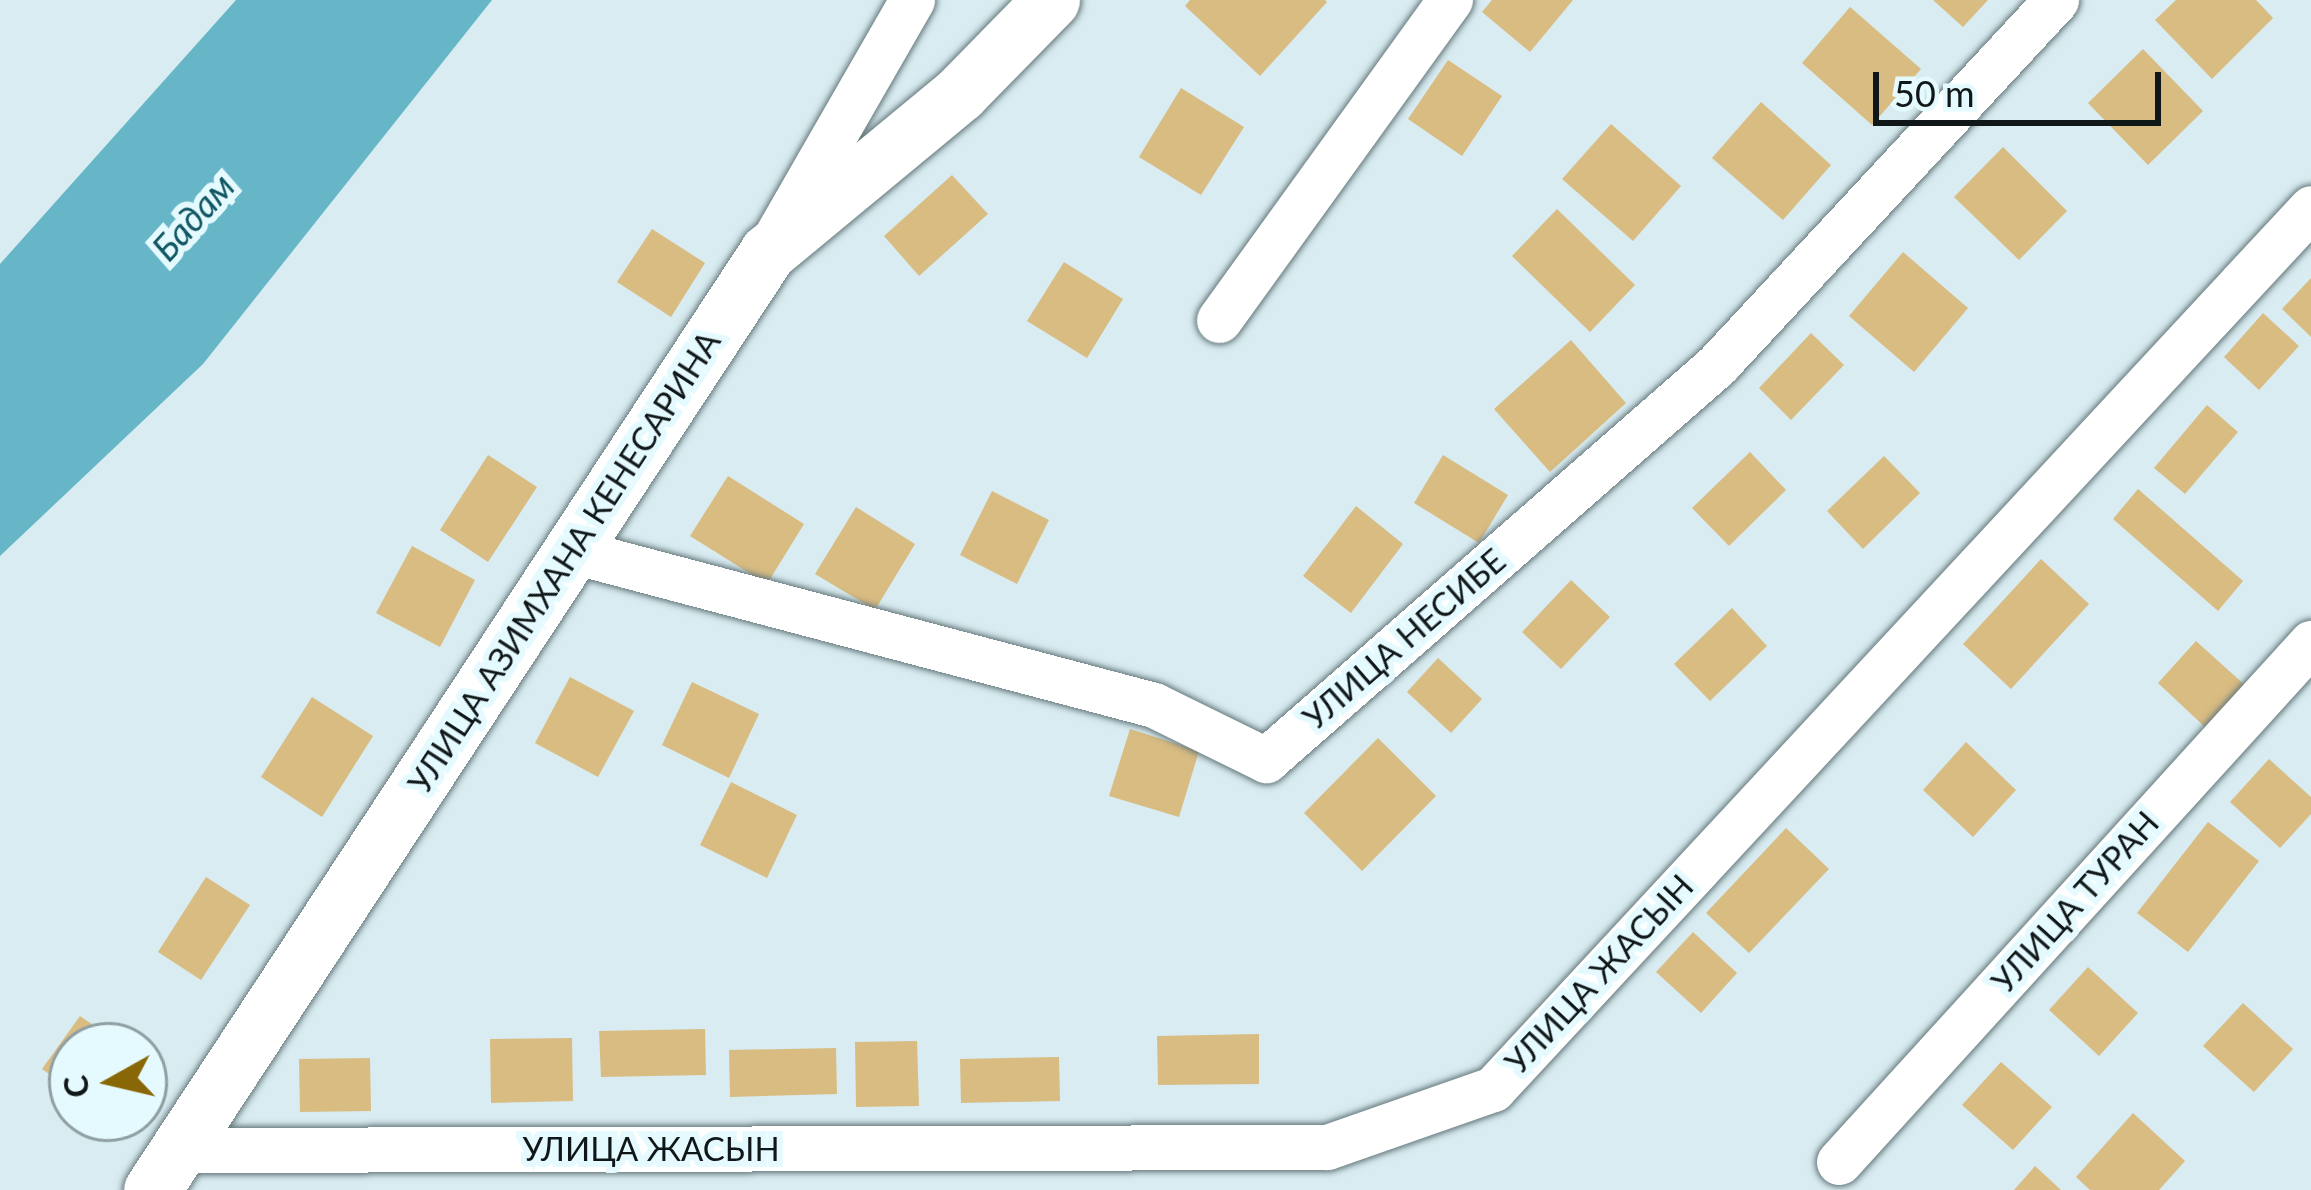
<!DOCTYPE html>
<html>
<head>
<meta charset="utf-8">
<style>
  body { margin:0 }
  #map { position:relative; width:2311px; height:1190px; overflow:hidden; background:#d8ecf1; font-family:Lato,sans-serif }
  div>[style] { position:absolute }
  .water>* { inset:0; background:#66b6c7 }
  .building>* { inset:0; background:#d9bc82 }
  .roads { filter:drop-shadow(0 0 3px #65787c) drop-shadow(0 0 3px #65787c) }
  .minor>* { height:45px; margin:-22.5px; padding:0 22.5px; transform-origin:22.5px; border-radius:22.5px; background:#fff }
  .tertiary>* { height:57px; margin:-28.5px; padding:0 28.5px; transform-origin:28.5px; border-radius:28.5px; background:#fff }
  span { translate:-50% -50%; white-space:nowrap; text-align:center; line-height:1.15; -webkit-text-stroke:12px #e5fafe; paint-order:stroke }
  .street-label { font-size:33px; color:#101719 }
  .water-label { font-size:36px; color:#105662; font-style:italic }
  .north { position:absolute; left:48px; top:1022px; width:120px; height:120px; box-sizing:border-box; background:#e5fafe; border:3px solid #909fa2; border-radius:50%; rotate:262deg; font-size:33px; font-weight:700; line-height:48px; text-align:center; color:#101719 }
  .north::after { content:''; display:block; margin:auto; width:42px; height:54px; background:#8a6706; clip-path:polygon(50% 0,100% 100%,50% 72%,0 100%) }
  .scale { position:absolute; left:1873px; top:72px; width:288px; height:54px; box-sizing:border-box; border:6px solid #101719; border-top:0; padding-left:15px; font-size:36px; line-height:42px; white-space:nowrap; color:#101719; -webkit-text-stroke:9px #e5fafe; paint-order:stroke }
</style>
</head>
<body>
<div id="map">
  <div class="water">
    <div style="clip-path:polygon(236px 0,492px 0,203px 364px,0 556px,0 264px)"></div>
  </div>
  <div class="building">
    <div style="clip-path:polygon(1190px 0,1325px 0,1327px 2px,1260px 76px,1185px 6px)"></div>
    <div style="clip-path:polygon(1492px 0,1573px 0,1530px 52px,1482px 12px)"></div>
    <div style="clip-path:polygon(1933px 0,1988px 0,1963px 27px)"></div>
    <div style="clip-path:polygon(2176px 0,2256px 0,2273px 18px,2212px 79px,2155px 20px)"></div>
    <div style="clip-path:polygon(1850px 7px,1921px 69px,1872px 125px,1802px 63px)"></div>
    <div style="clip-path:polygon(2143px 49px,2203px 111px,2148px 165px,2088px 103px)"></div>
    <div style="clip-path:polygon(1448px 60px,1502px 96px,1462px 156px,1408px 119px)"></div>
    <div style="clip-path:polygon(1181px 88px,1244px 127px,1201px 195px,1139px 157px)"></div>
    <div style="clip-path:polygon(1761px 102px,1831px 165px,1783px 220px,1712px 158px)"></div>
    <div style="clip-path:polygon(1611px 124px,1681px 186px,1633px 241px,1562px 179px)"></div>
    <div style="clip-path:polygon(2003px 147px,2067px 211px,2019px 260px,1954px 197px)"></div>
    <div style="clip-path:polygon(952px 175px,988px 214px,919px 276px,884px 236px)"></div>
    <div style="clip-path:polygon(1557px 209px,1635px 285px,1590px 332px,1512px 256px)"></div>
    <div style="clip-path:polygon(652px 229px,705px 263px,671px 317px,617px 282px)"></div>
    <div style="clip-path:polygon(1903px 252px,1968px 308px,1914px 372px,1849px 316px)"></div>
    <div style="clip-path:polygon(1064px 262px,1123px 299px,1087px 358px,1027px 321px)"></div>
    <div style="clip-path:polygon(2311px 278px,2311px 337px,2282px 309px)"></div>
    <div style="clip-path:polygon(2263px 313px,2299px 346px,2259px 390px,2224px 357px)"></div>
    <div style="clip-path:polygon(1811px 333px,1844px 365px,1791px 420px,1759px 388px)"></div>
    <div style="clip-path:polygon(1571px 340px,1626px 403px,1550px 472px,1494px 409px)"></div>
    <div style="clip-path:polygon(2207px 405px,2238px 432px,2185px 494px,2154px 468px)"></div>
    <div style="clip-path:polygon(1750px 452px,1786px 490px,1729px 546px,1692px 508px)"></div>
    <div style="clip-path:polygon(488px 455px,537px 487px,488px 562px,440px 530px)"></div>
    <div style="clip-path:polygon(1443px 455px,1508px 495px,1479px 543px,1414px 503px)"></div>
    <div style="clip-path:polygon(1884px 456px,1920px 493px,1863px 549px,1827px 511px)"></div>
    <div style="clip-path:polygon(728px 476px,804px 524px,767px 584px,690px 536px)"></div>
    <div style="clip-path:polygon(2138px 489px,2243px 581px,2218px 611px,2113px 519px)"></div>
    <div style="clip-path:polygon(992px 491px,1049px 520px,1017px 584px,960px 555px)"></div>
    <div style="clip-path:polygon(1356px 506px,1403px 544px,1351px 613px,1303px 576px)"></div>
    <div style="clip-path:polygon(856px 507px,915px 544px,875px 610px,815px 574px)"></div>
    <div style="clip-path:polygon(412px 546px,475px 580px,440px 647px,376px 613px)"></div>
    <div style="clip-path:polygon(2041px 559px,2089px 604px,2011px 689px,1963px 644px)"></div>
    <div style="clip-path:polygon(1571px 580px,1610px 617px,1561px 669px,1522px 632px)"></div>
    <div style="clip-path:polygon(1732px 608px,1767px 646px,1710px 701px,1674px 664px)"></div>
    <div style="clip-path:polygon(2196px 641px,2247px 687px,2207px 729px,2158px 683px)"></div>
    <div style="clip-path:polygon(1438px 658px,1482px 699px,1451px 733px,1407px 692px)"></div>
    <div style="clip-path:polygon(570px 677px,634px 711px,598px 777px,535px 743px)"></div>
    <div style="clip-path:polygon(692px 682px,759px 714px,729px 778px,662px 745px)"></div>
    <div style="clip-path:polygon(312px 697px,373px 736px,322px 817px,261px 777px)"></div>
    <div style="clip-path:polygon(1130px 729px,1199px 751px,1179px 817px,1109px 796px)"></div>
    <div style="clip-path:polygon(1378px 738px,1436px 796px,1362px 871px,1304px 813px)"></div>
    <div style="clip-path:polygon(1966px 742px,2016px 790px,1973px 837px,1923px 790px)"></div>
    <div style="clip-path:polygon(2269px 759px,2311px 797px,2311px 814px,2280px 848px,2230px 802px)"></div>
    <div style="clip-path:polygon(731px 782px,797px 815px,767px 878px,700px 845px)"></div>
    <div style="clip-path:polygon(2208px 822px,2259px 861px,2188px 952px,2137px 913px)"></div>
    <div style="clip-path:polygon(1786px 828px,1829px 869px,1749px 953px,1706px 913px)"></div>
    <div style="clip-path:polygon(206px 877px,250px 905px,201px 980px,158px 952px)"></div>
    <div style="clip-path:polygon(1693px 932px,1737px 973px,1701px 1013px,1656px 972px)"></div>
    <div style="clip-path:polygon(2088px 967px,2138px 1013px,2099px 1056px,2049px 1010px)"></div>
    <div style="clip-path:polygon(2243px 1003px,2293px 1049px,2254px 1092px,2203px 1046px)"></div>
    <div style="clip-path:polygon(80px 1016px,123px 1046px,72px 1046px,72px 1090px,42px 1069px)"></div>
    <div style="clip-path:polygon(705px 1029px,706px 1075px,601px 1077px,599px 1031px)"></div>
    <div style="clip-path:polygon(1259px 1034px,1259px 1084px,1158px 1085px,1157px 1036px)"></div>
    <div style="clip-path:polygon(572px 1038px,573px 1101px,491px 1103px,490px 1039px)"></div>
    <div style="clip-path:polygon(917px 1041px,919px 1106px,856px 1107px,855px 1042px)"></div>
    <div style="clip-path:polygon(836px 1048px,837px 1094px,730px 1097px,729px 1050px)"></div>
    <div style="clip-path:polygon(1059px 1057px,1060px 1101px,961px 1103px,960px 1059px)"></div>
    <div style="clip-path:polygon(370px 1058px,371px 1111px,300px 1112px,299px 1059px)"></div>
    <div style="clip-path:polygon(2001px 1062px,2052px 1107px,2013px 1150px,1962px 1105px)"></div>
    <div style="clip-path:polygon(2133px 1113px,2185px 1161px,2159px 1190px,2090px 1190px,2076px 1177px)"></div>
    <div style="clip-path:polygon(2035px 1166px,2061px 1190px,2014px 1190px)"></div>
  </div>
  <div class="roads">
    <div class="minor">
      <div style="left:778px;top:233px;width:269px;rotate:-60.1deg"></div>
      <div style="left:1219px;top:320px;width:395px;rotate:-54.2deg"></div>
      <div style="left:569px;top:550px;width:605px;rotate:14.84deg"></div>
      <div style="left:1154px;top:705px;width:125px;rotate:26.2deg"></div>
      <div style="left:1266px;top:760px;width:600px;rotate:-41.21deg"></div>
      <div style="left:1717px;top:365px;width:498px;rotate:-47.1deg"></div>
      <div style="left:180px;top:1150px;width:1147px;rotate:-0.15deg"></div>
      <div style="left:1327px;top:1147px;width:176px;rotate:-19.3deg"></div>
      <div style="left:1493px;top:1089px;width:1202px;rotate:-47.12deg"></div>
      <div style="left:1839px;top:1162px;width:702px;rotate:-47.72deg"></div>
    </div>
    <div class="tertiary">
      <div style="left:152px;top:1190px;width:1122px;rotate:-56.71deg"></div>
      <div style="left:768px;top:252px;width:249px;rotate:-39.6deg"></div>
      <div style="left:960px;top:93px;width:130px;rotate:-45.6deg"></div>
    </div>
  </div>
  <div class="street-label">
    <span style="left:564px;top:562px;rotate:-57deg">УЛИЦА АЗИМХАНА КЕНЕСАРИНА</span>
    <span style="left:1404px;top:639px;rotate:-41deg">УЛИЦА НЕСИБЕ</span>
    <span style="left:2075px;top:902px;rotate:-48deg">УЛИЦА ТУРАН</span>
    <span style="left:1599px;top:974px;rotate:-47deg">УЛИЦА ЖАСЫН</span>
    <span style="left:651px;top:1149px">УЛИЦА ЖАСЫН</span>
  </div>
  <div class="water-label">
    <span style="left:193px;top:217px;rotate:-48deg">Бадам</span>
  </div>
  <div class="north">С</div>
  <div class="scale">50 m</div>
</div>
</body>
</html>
